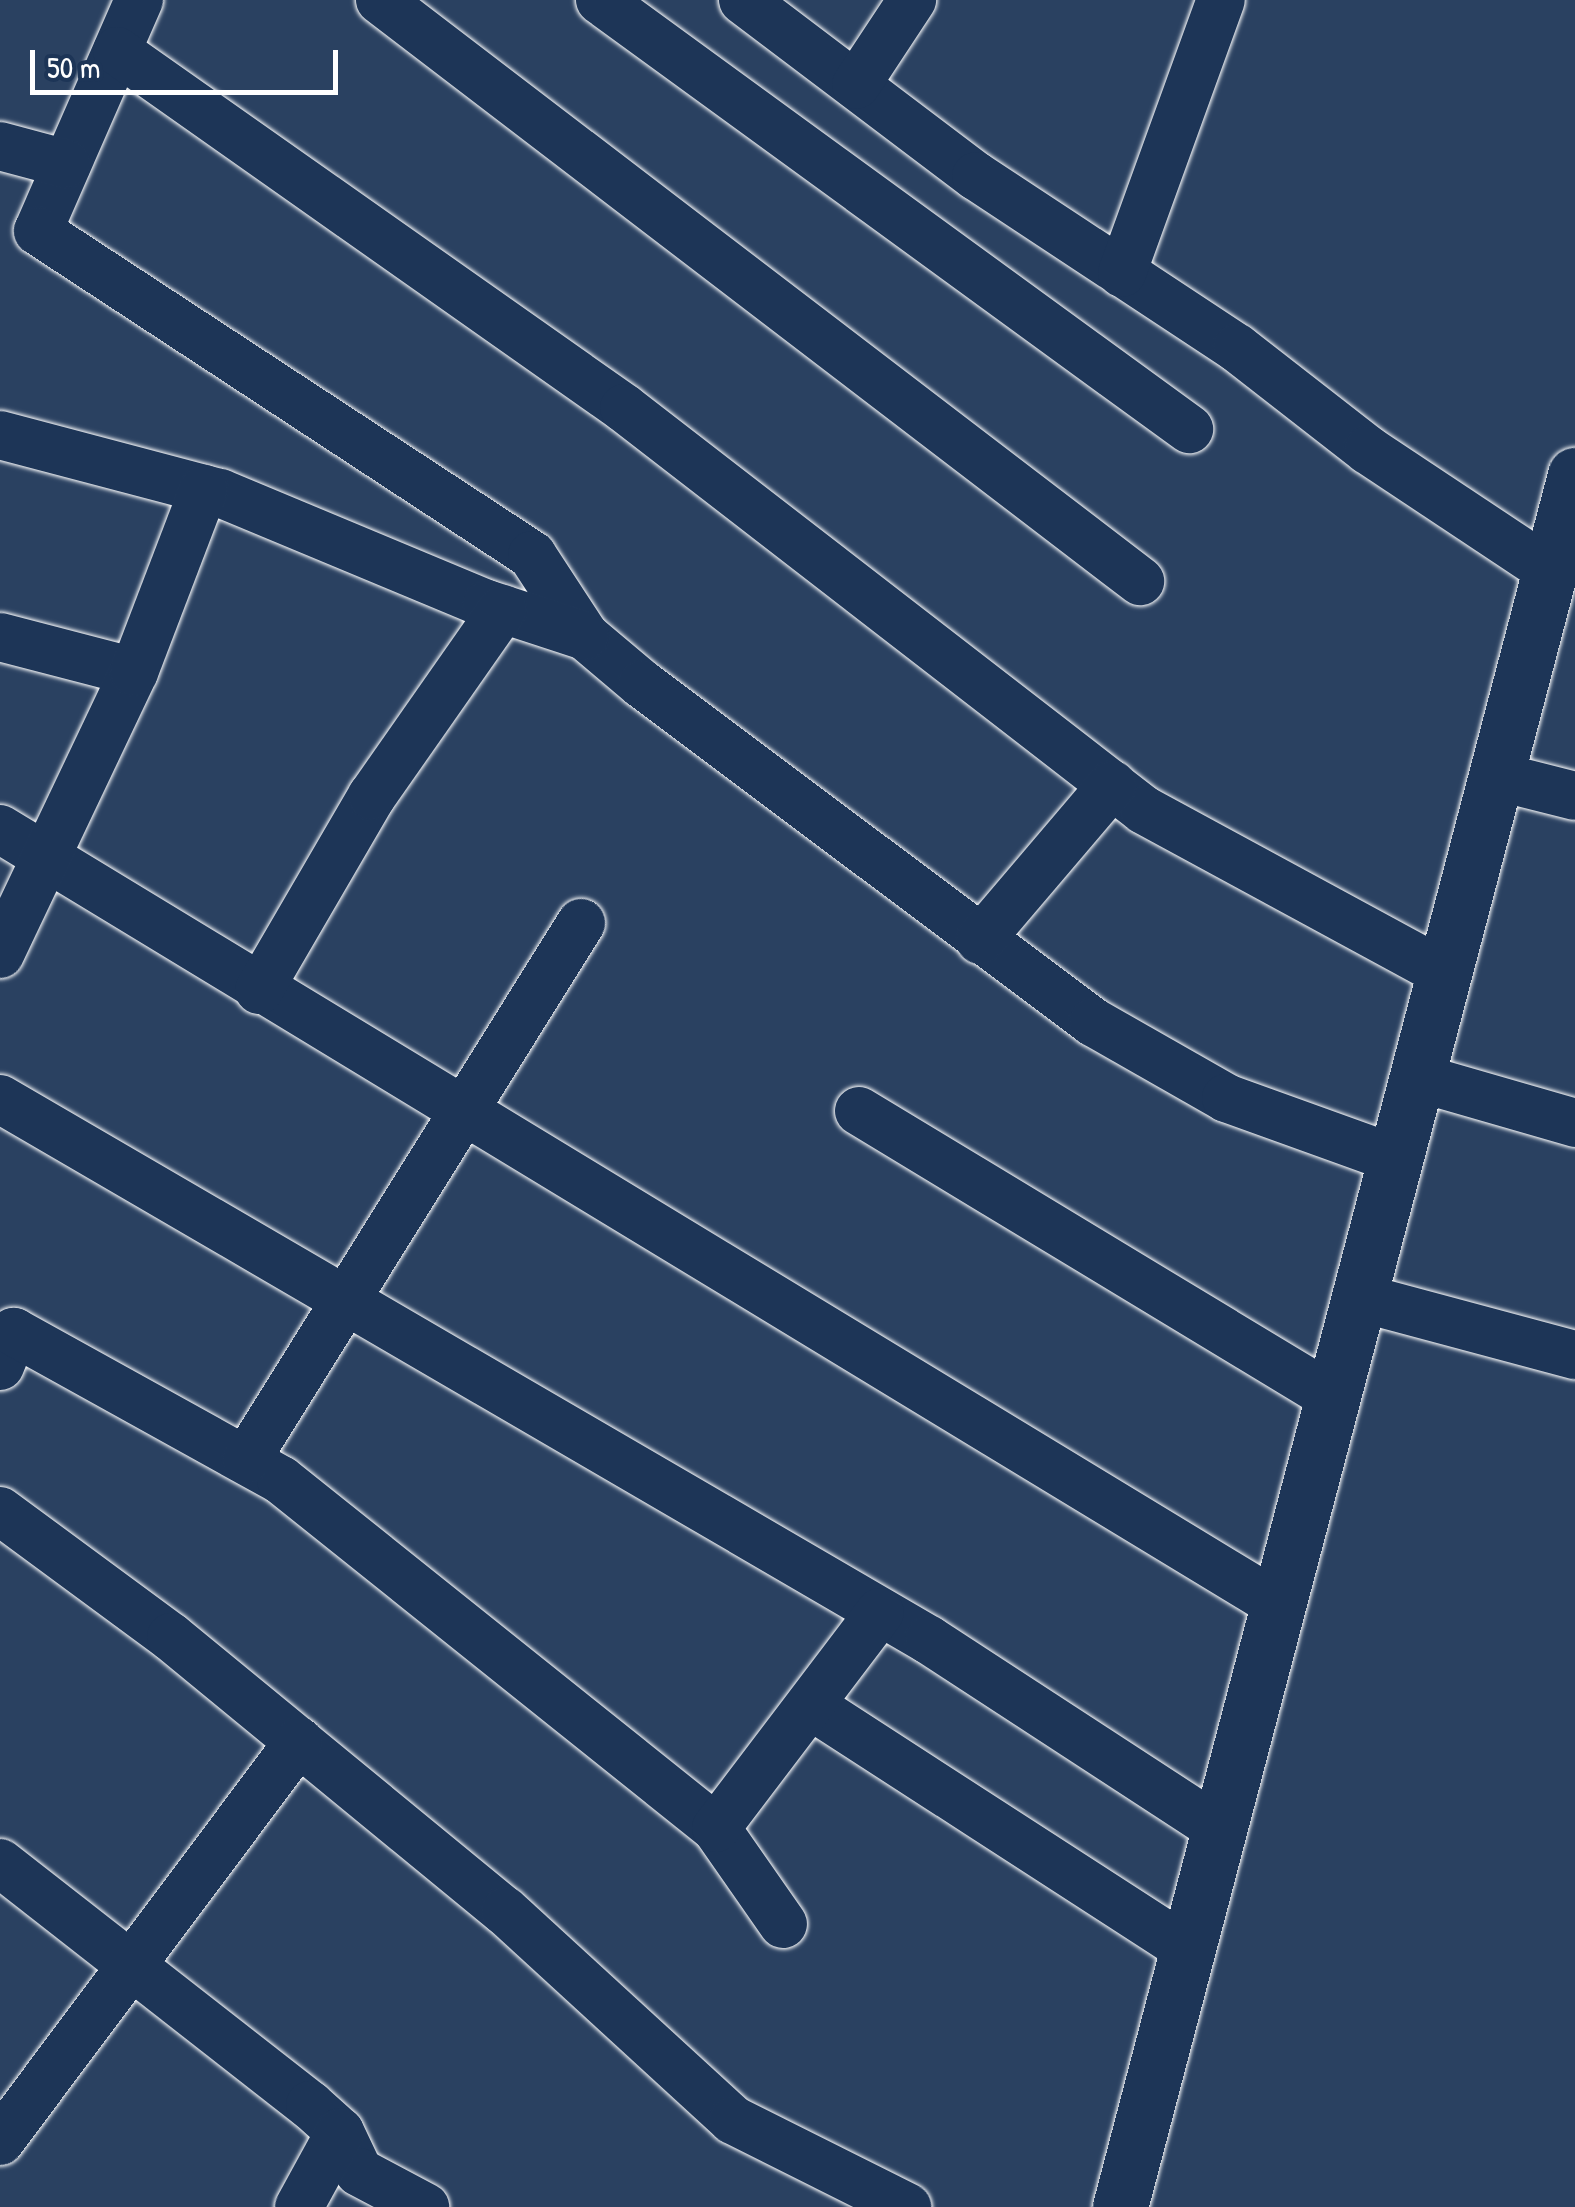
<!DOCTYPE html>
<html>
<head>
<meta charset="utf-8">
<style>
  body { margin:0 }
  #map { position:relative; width:1575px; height:2207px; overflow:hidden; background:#2a4161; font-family:"Patrick Hand",sans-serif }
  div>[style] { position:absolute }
  .roads { filter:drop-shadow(0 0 2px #fff) drop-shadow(0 0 2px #fff) }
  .minor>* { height:48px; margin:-24px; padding:0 24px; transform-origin:24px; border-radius:24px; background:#1d3557 }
  .tertiary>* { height:55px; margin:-27.5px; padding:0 27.5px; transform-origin:27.5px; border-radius:27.5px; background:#1d3557 }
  span { translate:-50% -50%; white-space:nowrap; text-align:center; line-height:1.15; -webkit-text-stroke:9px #1d3557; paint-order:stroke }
  .scale { position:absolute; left:30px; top:50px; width:308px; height:45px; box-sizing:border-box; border:5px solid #fff; border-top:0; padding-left:12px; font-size:30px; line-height:35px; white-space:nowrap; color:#fff; -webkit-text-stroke:8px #1d3557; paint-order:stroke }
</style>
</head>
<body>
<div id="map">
  <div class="roads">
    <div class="minor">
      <div style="left:139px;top:0;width:252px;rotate:113.6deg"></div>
      <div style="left:38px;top:231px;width:591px;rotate:33.26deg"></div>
      <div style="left:532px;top:555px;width:97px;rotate:56.8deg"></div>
      <div style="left:585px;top:636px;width:75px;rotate:40.1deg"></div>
      <div style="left:642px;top:684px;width:564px;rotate:36.85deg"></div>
      <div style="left:1093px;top:1022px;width:153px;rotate:29.7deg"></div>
      <div style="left:1226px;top:1098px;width:180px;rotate:19.8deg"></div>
      <div style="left:380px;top:0;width:957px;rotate:37.4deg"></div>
      <div style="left:600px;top:0;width:729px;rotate:36.07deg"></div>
      <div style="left:743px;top:0;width:292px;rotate:37.1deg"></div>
      <div style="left:976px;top:176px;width:313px;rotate:33.4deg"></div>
      <div style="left:1237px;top:348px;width:166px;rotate:37.9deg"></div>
      <div style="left:1368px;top:450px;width:219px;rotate:33.6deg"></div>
      <div style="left:117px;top:51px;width:620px;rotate:35.15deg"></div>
      <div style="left:624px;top:408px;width:657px;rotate:37.71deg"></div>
      <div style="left:1144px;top:810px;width:341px;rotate:28.5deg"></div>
      <div style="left:856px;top:85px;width:102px;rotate:-56.6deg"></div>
      <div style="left:0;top:146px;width:69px;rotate:15deg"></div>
      <div style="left:1122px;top:273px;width:290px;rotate:-70.1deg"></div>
      <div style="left:0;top:435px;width:228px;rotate:14.8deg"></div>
      <div style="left:220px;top:493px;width:289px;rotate:22.6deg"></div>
      <div style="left:487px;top:604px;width:103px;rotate:18.1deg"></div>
      <div style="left:0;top:637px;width:138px;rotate:14.6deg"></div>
      <div style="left:1496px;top:776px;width:81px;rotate:14.2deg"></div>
      <div style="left:0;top:829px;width:1494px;rotate:31.25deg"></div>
      <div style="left:980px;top:940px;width:204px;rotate:-49.6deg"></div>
      <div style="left:0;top:954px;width:312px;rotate:-64.6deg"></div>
      <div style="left:134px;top:672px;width:196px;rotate:-69.1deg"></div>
      <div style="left:259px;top:990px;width:225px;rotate:-59.8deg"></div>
      <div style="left:372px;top:796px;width:228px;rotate:-55deg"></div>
      <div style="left:1416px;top:1077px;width:166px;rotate:16.1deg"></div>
      <div style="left:0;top:1099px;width:1075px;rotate:30.21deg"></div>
      <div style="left:929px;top:1640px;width:348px;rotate:33.1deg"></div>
      <div style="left:859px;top:1111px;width:553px;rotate:31.16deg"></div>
      <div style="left:1358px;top:1297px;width:225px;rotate:15deg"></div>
      <div style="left:0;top:1366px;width:37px;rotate:-68deg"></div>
      <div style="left:14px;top:1332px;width:305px;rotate:29deg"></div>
      <div style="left:281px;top:1480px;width:557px;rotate:38.66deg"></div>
      <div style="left:716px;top:1828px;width:117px;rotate:55.1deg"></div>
      <div style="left:246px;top:1460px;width:633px;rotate:-58.04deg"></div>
      <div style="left:0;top:1511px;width:212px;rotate:36.4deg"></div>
      <div style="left:171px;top:1637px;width:432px;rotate:39.4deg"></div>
      <div style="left:505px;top:1911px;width:309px;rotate:42.5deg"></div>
      <div style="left:733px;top:2120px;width:195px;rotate:26.6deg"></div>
      <div style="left:810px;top:1705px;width:450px;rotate:32.9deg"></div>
      <div style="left:716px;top:1828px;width:271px;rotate:-52.8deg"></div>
      <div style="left:0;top:1863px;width:393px;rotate:38deg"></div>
      <div style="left:310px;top:2105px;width:40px;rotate:42deg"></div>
      <div style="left:340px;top:2132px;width:44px;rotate:64.6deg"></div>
      <div style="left:359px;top:2172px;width:75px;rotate:27.9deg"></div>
      <div style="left:0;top:2141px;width:499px;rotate:-53.2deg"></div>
      <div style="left:299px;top:2207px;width:85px;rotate:-61.3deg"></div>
    </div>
    <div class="tertiary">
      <div style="left:1120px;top:2207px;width:1791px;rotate:-75.28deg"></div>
    </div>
  </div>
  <div class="scale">50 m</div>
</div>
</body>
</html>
